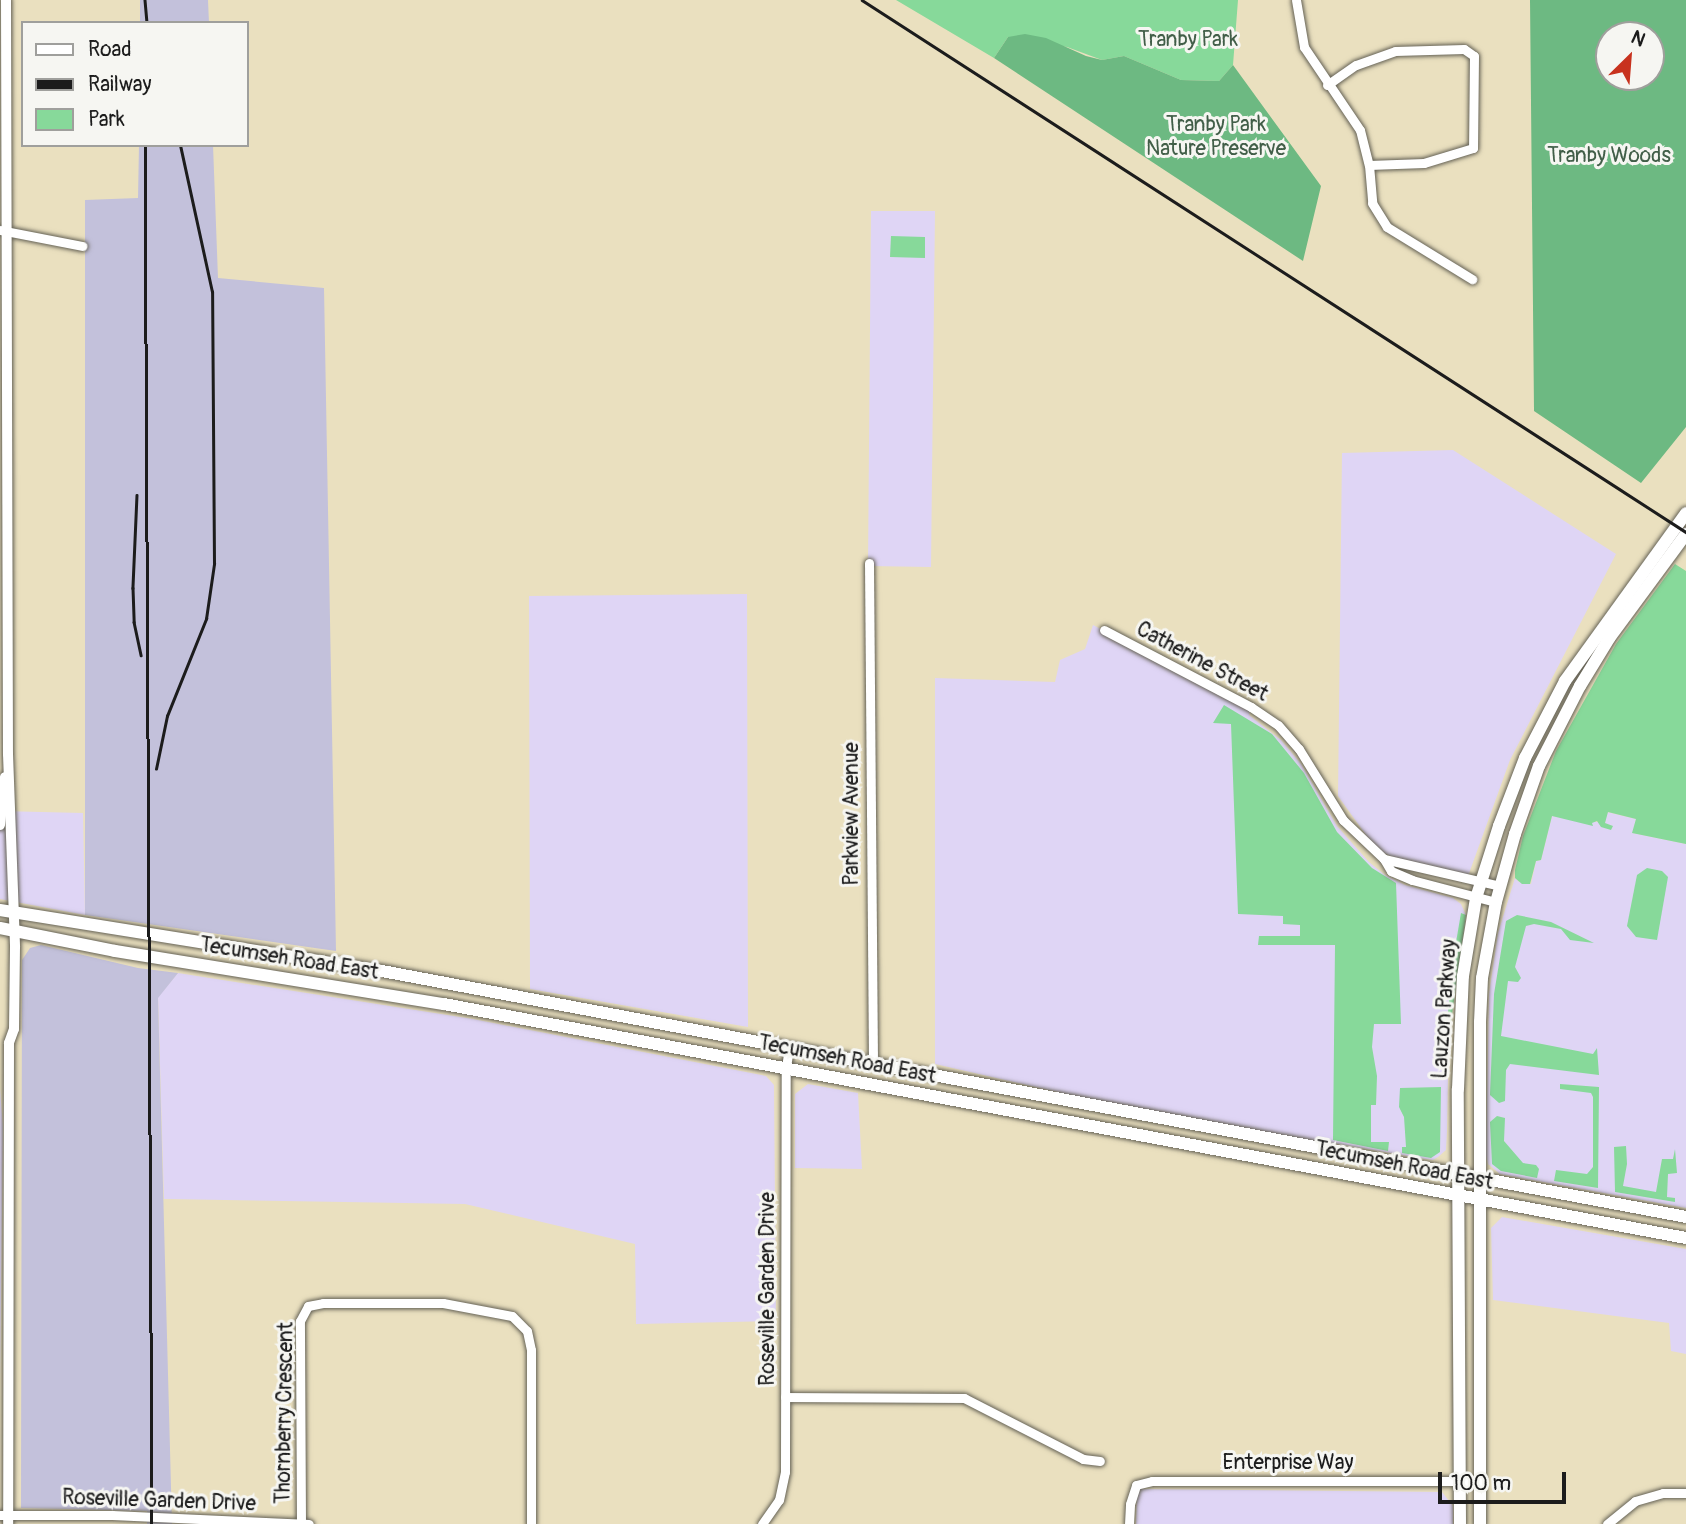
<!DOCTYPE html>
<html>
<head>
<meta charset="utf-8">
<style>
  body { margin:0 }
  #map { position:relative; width:1686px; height:1524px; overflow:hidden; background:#eae0bf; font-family:Pangolin,sans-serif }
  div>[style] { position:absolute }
  .built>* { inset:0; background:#dfd5f5 }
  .industrial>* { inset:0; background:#c3c1db }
  .green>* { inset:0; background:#87d99a }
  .forest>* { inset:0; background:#6db982 }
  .roads { filter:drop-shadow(0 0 2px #646155) drop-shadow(0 0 2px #646155) }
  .minor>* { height:9px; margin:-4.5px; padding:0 4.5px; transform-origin:4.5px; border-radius:4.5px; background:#fff }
  .tertiary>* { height:10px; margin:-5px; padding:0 5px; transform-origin:5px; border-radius:5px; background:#fff }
  .secondary>* { height:12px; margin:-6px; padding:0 6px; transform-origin:6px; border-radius:6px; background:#fff }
  .rail>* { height:2.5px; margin:-1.25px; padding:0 1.25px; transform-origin:1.25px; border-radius:1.25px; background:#1c1c1c }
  span { translate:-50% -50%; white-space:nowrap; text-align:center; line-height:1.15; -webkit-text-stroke:6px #f6f6f2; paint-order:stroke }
  .park-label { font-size:21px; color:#415e48 }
  .street-label { font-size:21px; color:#1c1c1c }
  .legend { position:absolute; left:21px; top:21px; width:228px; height:126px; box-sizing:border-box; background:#f6f6f2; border:2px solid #9f9f9c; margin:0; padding:9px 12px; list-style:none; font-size:21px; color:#1c1c1c }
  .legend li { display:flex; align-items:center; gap:14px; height:35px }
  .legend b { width:35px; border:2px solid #9f9f9c }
  .north { position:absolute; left:1595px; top:21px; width:70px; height:70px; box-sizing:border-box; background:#f6f6f2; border:2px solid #9f9f9c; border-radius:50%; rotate:25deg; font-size:19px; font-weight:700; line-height:28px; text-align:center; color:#1c1c1c }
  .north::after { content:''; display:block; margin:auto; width:24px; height:32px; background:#c8321e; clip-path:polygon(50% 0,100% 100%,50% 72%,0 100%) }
  .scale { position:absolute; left:1438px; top:1472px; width:128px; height:32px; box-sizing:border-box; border:4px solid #1c1c1c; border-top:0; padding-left:9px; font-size:21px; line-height:24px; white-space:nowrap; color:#1c1c1c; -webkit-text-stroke:5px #f6f6f2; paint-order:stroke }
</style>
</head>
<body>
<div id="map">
  <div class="built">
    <div style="clip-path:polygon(871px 211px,935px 211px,931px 567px,868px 566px)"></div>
    <div style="clip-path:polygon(1453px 450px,1616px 554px,1510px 760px,1467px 879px,1399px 860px,1376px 849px,1338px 796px,1342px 453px)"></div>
    <div style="clip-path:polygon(747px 594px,748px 1027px,530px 989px,529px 596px)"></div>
    <div style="clip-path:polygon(1093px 625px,1251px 707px,1249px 715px,1281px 740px,1301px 764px,1337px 826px,1369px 862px,1385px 875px,1405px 885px,1453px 898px,1461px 904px,1466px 915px,1449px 1025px,1447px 1131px,1446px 1150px,1438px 1157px,1433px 1160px,1419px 1158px,1333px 1143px,1333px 1155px,935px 1064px,935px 678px,1055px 682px,1060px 660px,1085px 649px)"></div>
    <div style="clip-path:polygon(0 811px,83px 813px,85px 915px,0 899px)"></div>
    <div style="clip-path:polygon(1607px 812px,1636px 819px,1633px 833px,1686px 844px,1686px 1208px,1500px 1174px,1488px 1164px,1486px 1155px,1489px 994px,1498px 933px,1515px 878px,1519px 882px,1531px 884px,1536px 861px,1541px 860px,1552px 816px,1605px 823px)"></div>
    <div style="clip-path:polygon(178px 973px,473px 1019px,766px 1076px,774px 1085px,776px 1321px,636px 1324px,635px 1244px,465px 1204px,164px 1199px,158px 997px)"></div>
    <div style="clip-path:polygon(808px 1084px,858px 1093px,862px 1169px,795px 1168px,795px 1094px)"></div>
    <div style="clip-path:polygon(0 1089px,3px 1127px,0 1382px)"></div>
    <div style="clip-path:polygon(1502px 1217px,1686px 1249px,1686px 1354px,1671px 1351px,1669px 1323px,1493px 1300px,1491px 1228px)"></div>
    <div style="clip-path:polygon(1137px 1489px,1442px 1492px,1453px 1506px,1453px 1524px,1136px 1524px)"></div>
  </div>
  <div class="industrial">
    <div style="clip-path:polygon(140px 0,208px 0,209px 23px,140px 23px)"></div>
    <div style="clip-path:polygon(139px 145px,213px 145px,218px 278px,324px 288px,336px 951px,85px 915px,85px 200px,138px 198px)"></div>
    <div style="clip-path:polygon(41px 945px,138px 968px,178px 973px,158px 998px,172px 1524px,147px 1524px,147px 1511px,21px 1508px,22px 960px,30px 948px)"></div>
  </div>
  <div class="green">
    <div style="clip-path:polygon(896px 0,1238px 0,1233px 65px,1219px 81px,1181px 80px,1124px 56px,1102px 60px,1067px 47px,1008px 37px,994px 58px)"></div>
    <div style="clip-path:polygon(891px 236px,925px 237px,925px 258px,890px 257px)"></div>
    <div style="clip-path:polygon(1675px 564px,1686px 571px,1686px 844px,1632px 833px,1636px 819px,1608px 812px,1605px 823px,1613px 826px,1611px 830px,1601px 827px,1597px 821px,1592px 823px,1593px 826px,1552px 816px,1541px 860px,1536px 861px,1530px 884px,1522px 884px,1515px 878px,1515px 870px,1523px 836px,1556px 751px,1616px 644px)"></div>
    <div style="clip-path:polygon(1224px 705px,1272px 734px,1304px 773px,1337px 832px,1372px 868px,1396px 883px,1401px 1024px,1374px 1024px,1372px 1047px,1377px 1076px,1376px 1105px,1371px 1105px,1371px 1142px,1389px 1142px,1388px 1151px,1333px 1140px,1335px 945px,1258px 945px,1259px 936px,1300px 936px,1300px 925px,1283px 924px,1283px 916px,1238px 914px,1231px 724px,1213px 723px)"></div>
    <div style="clip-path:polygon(1647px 868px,1662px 871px,1668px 877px,1657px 940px,1636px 937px,1627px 926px,1637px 875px)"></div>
    <div style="clip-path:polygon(1461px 913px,1466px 915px,1449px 1036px,1446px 1036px,1452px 966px)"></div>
    <div style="clip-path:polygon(1517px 915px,1551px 922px,1594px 943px,1570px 940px,1561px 929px,1534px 924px,1526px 926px,1515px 967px,1521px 978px,1518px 982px,1508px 981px,1501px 1036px,1593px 1054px,1597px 1048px,1599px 1075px,1510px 1064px,1506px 1070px,1505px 1101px,1499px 1103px,1490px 1095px,1494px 994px,1506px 921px)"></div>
    <div style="clip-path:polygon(1560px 1084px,1599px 1087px,1598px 1188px,1554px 1181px,1556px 1170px,1587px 1174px,1593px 1167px,1593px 1097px,1591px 1093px,1560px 1089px)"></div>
    <div style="clip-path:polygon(1441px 1087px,1440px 1152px,1431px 1158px,1402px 1153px,1402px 1147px,1406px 1147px,1404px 1117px,1399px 1107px,1400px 1088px)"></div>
    <div style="clip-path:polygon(1497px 1116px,1505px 1118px,1504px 1141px,1523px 1163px,1536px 1165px,1539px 1169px,1537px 1178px,1501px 1171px,1492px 1164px,1490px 1122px)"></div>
    <div style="clip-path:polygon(1626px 1146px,1627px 1164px,1623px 1186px,1656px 1192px,1662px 1159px,1673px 1159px,1675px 1149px,1677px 1173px,1668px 1174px,1667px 1197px,1675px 1198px,1675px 1202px,1615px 1192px,1614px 1147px)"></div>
  </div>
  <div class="forest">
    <div style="clip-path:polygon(evenodd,1530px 0,1686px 0,1686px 427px,1641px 483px,1534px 411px,1530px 0,1609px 35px,1651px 35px,1651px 77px,1609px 77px,1609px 35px)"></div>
    <div style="clip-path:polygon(1025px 34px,1046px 38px,1086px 56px,1102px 60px,1124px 56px,1181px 80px,1219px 81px,1233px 65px,1321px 186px,1303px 261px,994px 58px,1008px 37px)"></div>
  </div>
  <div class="roads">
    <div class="minor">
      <div style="left:1296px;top:0;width:48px;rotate:80.3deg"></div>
      <div style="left:1304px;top:47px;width:100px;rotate:56deg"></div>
      <div style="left:1360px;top:130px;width:36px;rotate:76deg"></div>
      <div style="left:1369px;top:165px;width:38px;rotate:85deg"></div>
      <div style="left:1372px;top:203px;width:28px;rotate:58deg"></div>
      <div style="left:1387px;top:227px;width:100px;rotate:31.5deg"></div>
      <div style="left:1327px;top:85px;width:35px;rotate:-35deg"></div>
      <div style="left:1356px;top:65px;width:41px;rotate:-19.7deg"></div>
      <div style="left:1395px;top:51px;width:69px;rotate:-1.7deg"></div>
      <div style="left:1464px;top:49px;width:12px;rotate:35deg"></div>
      <div style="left:1474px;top:56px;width:92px;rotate:90.6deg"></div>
      <div style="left:1473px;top:148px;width:51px;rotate:163deg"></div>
      <div style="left:1424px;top:163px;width:55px;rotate:177.9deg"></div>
      <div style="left:0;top:230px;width:84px;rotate:11deg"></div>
      <div style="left:869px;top:563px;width:502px;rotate:89.54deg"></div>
      <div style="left:1104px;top:630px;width:166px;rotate:27.6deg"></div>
      <div style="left:1251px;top:707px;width:32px;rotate:34deg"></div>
      <div style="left:1278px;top:725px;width:32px;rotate:49deg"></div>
      <div style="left:1299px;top:749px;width:84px;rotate:58.2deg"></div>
      <div style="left:1343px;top:820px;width:57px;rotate:43.6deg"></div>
      <div style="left:1384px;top:859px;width:14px;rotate:60deg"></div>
      <div style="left:1391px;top:871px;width:23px;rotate:23deg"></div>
      <div style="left:1412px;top:880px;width:87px;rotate:14.7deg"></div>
      <div style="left:1384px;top:859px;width:119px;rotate:13.1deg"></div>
      <div style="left:785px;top:1397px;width:179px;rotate:0.3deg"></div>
      <div style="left:964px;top:1398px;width:134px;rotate:27.1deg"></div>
      <div style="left:1083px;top:1459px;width:17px;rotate:7deg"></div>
      <div style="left:0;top:1515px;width:112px"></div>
      <div style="left:112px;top:1515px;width:197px;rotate:2.6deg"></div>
      <div style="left:301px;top:1524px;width:203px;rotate:-90.3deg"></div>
      <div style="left:300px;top:1321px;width:17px;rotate:-62deg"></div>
      <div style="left:308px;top:1306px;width:15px;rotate:-11deg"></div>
      <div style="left:323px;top:1303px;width:120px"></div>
      <div style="left:443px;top:1303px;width:70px;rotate:10.7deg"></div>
      <div style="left:512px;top:1316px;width:21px;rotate:45deg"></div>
      <div style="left:527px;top:1331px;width:19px;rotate:78deg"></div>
      <div style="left:531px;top:1350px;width:174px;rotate:90deg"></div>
      <div style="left:762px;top:1524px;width:29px;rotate:-55deg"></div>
      <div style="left:779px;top:1500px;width:29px;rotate:-78deg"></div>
      <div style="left:785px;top:1472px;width:405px;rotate:-89.9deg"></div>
      <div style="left:786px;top:1067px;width:18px;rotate:-81deg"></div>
      <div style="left:1129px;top:1524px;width:20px;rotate:-87deg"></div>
      <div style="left:1130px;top:1504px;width:20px;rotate:-72deg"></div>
      <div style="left:1136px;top:1485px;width:16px;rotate:-14deg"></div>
      <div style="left:1152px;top:1481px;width:328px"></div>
      <div style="left:1607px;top:1524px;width:36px;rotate:-39deg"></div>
      <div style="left:1635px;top:1501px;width:29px;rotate:-16deg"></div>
      <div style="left:1663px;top:1493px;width:23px"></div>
    </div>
    <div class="tertiary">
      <div style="left:6px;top:0;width:754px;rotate:89.85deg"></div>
      <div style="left:8px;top:754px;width:193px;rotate:87.9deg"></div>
      <div style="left:15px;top:947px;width:82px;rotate:90.7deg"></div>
      <div style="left:14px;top:1029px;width:15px;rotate:110deg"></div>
      <div style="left:9px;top:1043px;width:481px;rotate:90.1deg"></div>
      <div style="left:0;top:825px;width:48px;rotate:-84.1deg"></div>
    </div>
    <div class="secondary">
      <div style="left:0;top:910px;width:387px;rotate:9.1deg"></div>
      <div style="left:382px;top:971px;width:1327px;rotate:10.68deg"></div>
      <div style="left:0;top:928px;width:117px;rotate:11.3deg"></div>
      <div style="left:115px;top:951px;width:333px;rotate:9.2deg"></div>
      <div style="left:444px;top:1004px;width:1264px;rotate:10.67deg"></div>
      <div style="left:1460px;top:1524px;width:435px;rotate:-90.3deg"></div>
      <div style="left:1458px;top:1089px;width:113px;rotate:-87.5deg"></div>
      <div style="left:1463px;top:976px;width:79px;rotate:-80.5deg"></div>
      <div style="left:1476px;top:898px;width:76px;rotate:-72.3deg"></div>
      <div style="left:1499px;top:826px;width:73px;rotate:-69.1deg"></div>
      <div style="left:1525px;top:758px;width:87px;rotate:-62.5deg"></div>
      <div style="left:1565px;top:681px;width:207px;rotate:-54.2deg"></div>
      <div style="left:1480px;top:1524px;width:502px;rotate:-90deg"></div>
      <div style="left:1480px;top:1022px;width:44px;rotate:-87.4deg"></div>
      <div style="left:1482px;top:978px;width:77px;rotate:-79.6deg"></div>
      <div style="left:1496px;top:902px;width:71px;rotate:-74.4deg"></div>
      <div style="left:1515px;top:834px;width:72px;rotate:-70.6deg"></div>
      <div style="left:1539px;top:766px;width:90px;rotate:-62.9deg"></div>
      <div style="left:1580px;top:686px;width:57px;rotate:-58.5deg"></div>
      <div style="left:1610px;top:637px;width:128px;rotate:-53.6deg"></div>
    </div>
  </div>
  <div class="rail">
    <div style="left:145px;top:0;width:23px;rotate:85deg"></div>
    <div style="left:862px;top:0;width:981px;rotate:32.85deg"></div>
    <div style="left:145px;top:145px;width:1379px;rotate:89.71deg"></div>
    <div style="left:137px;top:495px;width:93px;rotate:92.5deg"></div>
    <div style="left:133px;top:588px;width:34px;rotate:88deg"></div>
    <div style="left:134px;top:622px;width:34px;rotate:78deg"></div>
    <div style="left:156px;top:769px;width:54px;rotate:-78.3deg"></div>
    <div style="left:167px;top:716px;width:105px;rotate:-68.1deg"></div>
    <div style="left:206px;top:619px;width:56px;rotate:-81.7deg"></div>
    <div style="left:214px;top:564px;width:272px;rotate:-90.4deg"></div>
    <div style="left:212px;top:292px;width:150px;rotate:-102.3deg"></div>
  </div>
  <div class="park-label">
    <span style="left:1188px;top:40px">Tranby Park</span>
    <span style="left:1216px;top:137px">Tranby Park<br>Nature Preserve</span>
    <span style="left:1609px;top:156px">Tranby Woods</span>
  </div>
  <div class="street-label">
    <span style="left:1202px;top:662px;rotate:28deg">Catherine Street</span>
    <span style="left:852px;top:814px;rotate:-90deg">Parkview Avenue</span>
    <span style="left:289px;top:959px;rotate:9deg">Tecumseh Road East</span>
    <span style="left:1445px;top:1009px;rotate:-86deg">Lauzon Parkway</span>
    <span style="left:847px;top:1060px;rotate:11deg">Tecumseh Road East</span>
    <span style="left:1404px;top:1166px;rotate:11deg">Tecumseh Road East</span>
    <span style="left:768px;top:1289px;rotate:-90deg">Roseville Garden Drive</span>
    <span style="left:285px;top:1413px;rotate:-89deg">Thornberry Crescent</span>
    <span style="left:1288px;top:1463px">Enterprise Way</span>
    <span style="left:159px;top:1501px;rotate:2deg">Roseville Garden Drive</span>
  </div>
  <ul class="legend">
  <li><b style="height:9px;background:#fff"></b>Road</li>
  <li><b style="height:9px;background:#1c1c1c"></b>Railway</li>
  <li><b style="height:19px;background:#87d99a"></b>Park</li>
  </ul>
  <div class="north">N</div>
  <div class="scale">100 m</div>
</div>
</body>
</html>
